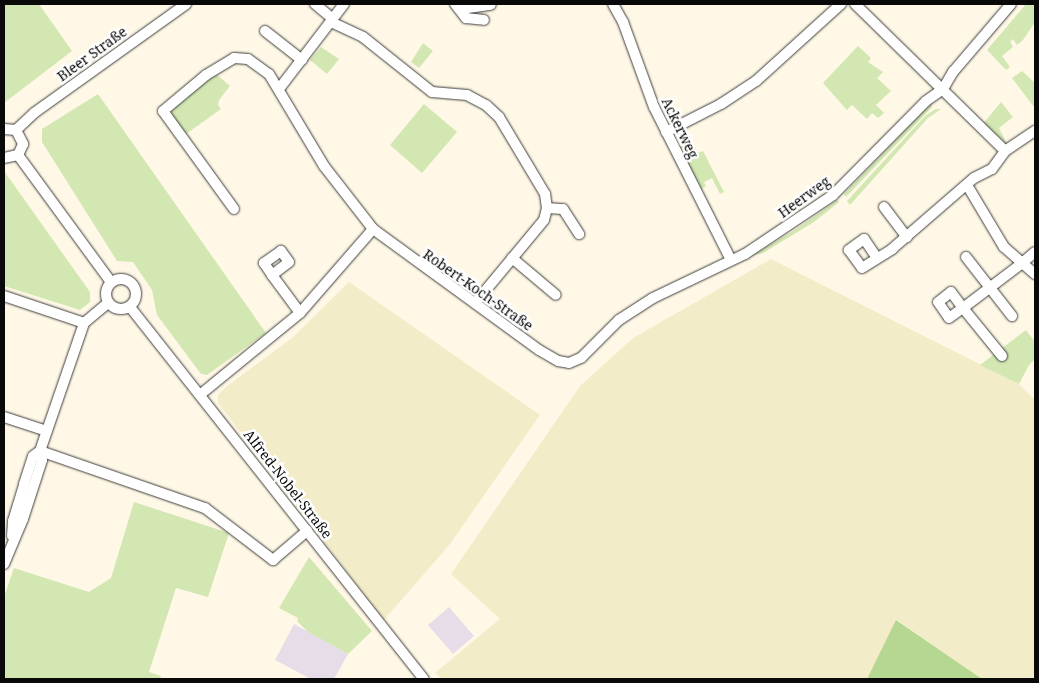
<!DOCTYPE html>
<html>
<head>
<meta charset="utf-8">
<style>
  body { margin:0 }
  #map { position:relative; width:1039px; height:683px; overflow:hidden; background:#fff8e6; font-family:"Noto Serif",serif }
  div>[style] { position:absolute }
  .industrial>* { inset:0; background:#e7dde9 }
  .farmland>* { inset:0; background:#f3ecc8 }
  .green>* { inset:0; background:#d2e7b2 }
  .forest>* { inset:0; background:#b6d792 }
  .roads { filter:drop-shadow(0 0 1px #3c3c3c) drop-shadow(0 0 1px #3c3c3c) }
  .minor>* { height:10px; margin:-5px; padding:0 5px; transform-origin:5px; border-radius:5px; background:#fff }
  .minor>.ring { margin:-5px; padding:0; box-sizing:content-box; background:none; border:10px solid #fff; border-radius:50% }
  span { translate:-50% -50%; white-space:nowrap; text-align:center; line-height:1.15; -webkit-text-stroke:5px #fff; paint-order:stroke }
  .street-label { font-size:14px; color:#090909 }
  .frame { position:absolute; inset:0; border:5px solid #090909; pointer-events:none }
</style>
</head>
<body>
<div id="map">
  <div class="industrial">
    <div style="clip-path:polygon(449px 607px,474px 636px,453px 654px,428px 625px)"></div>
    <div style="clip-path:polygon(294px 624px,348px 654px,334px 679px,311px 679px,275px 660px)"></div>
  </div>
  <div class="farmland">
    <div style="clip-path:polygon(771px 259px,1019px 384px,1035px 400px,1035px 679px,982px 679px,897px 620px,867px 679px,442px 679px,435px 673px,500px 619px,451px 574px,580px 386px,633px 338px)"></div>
    <div style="clip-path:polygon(349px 282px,540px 415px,450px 544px,384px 620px,218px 403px,218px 395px,227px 386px,292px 338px)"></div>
  </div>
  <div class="green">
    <div style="clip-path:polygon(4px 4px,39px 4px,72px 51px,4px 103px)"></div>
    <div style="clip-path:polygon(1026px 4px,1035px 4px,1035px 22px,1023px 40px,1017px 45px,1013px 39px,1010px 42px,1013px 47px,1002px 56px,1010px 67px,1006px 70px,987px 50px)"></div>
    <div style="clip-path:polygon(423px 43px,433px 51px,419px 68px,411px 62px)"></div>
    <div style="clip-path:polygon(858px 46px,871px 58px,868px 62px,883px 72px,877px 78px,891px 91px,876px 105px,884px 113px,878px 118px,872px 113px,867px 119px,852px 105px,847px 110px,823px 83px)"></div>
    <div style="clip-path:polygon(321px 47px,339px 59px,327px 74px,310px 60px)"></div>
    <div style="clip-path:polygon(1022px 71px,1035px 83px,1034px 107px,1012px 78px)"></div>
    <div style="clip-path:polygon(216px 74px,230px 86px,219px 100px,218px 105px,221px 109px,186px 134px,171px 115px,173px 107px)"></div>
    <div style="clip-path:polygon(98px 94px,266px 333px,207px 375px,201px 374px,157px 315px,152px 290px,133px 262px,117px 261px,42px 142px,42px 129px)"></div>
    <div style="clip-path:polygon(932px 102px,932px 107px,846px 197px,844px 194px)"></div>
    <div style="clip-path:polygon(1001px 102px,1013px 117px,999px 128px,1007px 144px,983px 124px)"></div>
    <div style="clip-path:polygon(424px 104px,457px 132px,422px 173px,390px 145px)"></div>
    <div style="clip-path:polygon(936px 109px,941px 109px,928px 118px,850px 205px,847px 201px,926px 115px)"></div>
    <div style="clip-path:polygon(687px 128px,688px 131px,679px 136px,687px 151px,695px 147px,698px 153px,703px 151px,724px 192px,720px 194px,712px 178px,704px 182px,706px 186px,701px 189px,673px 134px)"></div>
    <div style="clip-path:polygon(4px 171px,90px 292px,90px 302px,80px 310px,4px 286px)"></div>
    <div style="clip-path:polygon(837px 200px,839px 202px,814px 222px,763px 253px,751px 256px,795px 230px)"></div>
    <div style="clip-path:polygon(1026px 330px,1035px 342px,1035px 359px,1029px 365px,1019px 384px,980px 365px)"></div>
    <div style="clip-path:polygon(134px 502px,229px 533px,208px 597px,176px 588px,149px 672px,161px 676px,160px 679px,4px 679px,4px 597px,14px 568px,89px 592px,111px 578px)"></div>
    <div style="clip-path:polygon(309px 557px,372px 631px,348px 654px,308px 632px,297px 621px,298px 618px,279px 608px)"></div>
  </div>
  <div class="forest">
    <div style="clip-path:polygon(896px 620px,982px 679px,867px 679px)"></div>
  </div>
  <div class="roads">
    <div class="minor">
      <div style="left:315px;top:4px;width:23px;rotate:40deg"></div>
      <div style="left:455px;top:4px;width:18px;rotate:52deg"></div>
      <div style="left:466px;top:18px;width:18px;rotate:6deg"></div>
      <div style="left:613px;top:4px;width:21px;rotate:61deg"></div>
      <div style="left:623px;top:22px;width:90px;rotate:70deg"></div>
      <div style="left:654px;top:107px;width:171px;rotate:63.3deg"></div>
      <div style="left:855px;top:4px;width:210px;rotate:44.4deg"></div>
      <div style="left:461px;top:9px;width:30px;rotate:-8deg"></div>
      <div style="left:331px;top:22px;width:35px;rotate:25deg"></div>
      <div style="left:363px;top:37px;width:88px;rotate:38.6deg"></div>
      <div style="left:432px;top:92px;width:35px;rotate:5deg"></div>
      <div style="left:467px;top:95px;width:21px;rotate:28deg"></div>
      <div style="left:486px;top:105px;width:18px;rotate:43deg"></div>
      <div style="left:499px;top:117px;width:90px;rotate:59.1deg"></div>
      <div style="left:545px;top:194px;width:14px;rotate:82deg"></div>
      <div style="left:547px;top:208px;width:12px;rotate:104deg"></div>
      <div style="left:544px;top:220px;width:108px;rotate:129.7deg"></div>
      <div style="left:265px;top:31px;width:47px;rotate:38.1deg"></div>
      <div style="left:279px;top:89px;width:107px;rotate:-52.6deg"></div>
      <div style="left:4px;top:129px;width:12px;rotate:5deg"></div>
      <div style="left:16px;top:130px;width:16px;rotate:63deg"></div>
      <div style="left:23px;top:144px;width:12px;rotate:114deg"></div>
      <div style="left:18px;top:155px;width:14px;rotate:168deg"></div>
      <div style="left:16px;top:130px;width:25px;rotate:-43deg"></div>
      <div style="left:34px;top:113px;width:187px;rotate:-35.6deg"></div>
      <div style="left:666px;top:132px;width:62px;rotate:-27deg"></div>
      <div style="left:721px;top:104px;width:42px;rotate:-33.3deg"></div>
      <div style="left:756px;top:81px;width:115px;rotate:-42.2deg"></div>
      <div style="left:18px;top:155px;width:157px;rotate:53.8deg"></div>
      <div style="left:967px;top:185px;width:72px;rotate:59.2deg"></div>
      <div style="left:1004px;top:247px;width:41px;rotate:41.1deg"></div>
      <div style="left:884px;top:207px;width:38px;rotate:53deg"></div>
      <div style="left:547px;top:208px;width:16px;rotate:4deg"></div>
      <div style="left:563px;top:209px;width:30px;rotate:57deg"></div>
      <div style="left:234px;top:209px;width:121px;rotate:-125.9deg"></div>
      <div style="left:163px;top:111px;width:56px;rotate:-39.9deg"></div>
      <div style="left:206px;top:75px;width:33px;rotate:-31deg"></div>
      <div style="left:234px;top:58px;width:14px;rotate:4deg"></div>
      <div style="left:248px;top:59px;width:26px;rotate:36deg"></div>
      <div style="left:269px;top:74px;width:107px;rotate:59.1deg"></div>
      <div style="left:324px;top:166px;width:80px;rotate:52.1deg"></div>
      <div style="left:373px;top:229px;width:205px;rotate:36.1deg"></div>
      <div style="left:539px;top:350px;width:22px;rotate:30deg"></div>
      <div style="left:558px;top:361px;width:11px;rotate:10deg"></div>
      <div style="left:569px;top:363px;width:13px;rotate:-23deg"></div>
      <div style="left:581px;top:358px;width:54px;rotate:-45deg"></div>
      <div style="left:619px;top:320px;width:40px;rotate:-32.9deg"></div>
      <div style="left:653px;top:298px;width:102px;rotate:-25.6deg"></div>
      <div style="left:745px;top:254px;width:106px;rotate:-33.8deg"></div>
      <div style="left:833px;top:195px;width:132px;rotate:-45.3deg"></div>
      <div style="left:926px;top:101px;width:21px;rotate:-35deg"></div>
      <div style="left:943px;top:89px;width:20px;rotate:-60deg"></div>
      <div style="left:953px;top:72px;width:89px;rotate:-49.5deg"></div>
      <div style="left:966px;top:257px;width:75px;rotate:52.1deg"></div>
      <div style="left:512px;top:258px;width:57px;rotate:40.1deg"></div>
      <div style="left:877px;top:258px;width:23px;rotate:-124deg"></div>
      <div style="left:864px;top:239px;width:19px;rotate:144deg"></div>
      <div style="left:849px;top:250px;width:22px;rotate:54deg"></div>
      <div style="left:862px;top:268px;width:36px;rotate:-32deg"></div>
      <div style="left:892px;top:249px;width:108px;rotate:-40.9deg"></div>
      <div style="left:974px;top:178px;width:20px;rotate:-27deg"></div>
      <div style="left:992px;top:169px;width:22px;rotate:-54deg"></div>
      <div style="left:1005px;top:151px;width:36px;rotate:-34deg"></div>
      <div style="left:272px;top:275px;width:21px;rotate:-37deg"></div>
      <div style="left:289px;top:262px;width:14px;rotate:-126deg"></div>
      <div style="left:281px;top:251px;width:21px;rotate:145deg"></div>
      <div style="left:264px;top:263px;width:14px;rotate:56deg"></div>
      <div style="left:272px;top:275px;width:47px;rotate:53.6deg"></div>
      <div class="ring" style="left:106px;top:279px;width:20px;height:20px"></div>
      <div style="left:4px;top:296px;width:84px;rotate:18.6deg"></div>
      <div style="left:130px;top:307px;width:474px;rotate:51.7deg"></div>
      <div style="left:1002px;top:356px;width:62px;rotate:-129.1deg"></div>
      <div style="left:963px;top:308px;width:20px;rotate:-127deg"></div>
      <div style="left:951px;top:292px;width:16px;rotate:142deg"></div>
      <div style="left:938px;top:302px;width:19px;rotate:55deg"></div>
      <div style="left:949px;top:318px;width:17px;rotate:-36deg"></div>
      <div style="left:963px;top:308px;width:73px;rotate:-37.2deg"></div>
      <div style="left:1021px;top:264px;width:18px;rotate:-41deg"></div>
      <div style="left:201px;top:394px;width:128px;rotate:-39.3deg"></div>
      <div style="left:300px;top:313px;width:111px;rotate:-49deg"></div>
      <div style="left:4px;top:417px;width:45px;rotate:18deg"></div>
      <div style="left:40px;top:451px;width:175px;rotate:19.1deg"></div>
      <div style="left:205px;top:508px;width:86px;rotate:37.4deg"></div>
      <div style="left:273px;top:560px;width:45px;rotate:-40.5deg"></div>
      <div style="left:12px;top:536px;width:15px;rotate:-86deg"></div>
      <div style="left:13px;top:521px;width:39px;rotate:-73deg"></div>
      <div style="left:24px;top:484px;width:29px;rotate:-72deg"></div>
      <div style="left:33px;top:456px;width:9px;rotate:-36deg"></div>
      <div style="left:4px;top:564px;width:49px;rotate:-67.1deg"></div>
      <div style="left:23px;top:519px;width:62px;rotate:-72.1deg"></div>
      <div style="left:42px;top:460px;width:9px;rotate:-103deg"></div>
      <div style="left:40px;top:451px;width:135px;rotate:-71deg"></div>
      <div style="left:84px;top:323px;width:31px;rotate:-40deg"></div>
    </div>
  </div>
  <div class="street-label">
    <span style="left:92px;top:54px;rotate:-36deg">Bleer Straße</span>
    <span style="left:680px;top:128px;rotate:64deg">Ackerweg</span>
    <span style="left:804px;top:197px;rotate:-36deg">Heerweg</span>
    <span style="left:478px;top:290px;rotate:35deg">Robert-Koch-Straße</span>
    <span style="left:288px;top:484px;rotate:52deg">Alfred-Nobel-Straße</span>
  </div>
  <div class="frame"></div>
</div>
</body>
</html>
